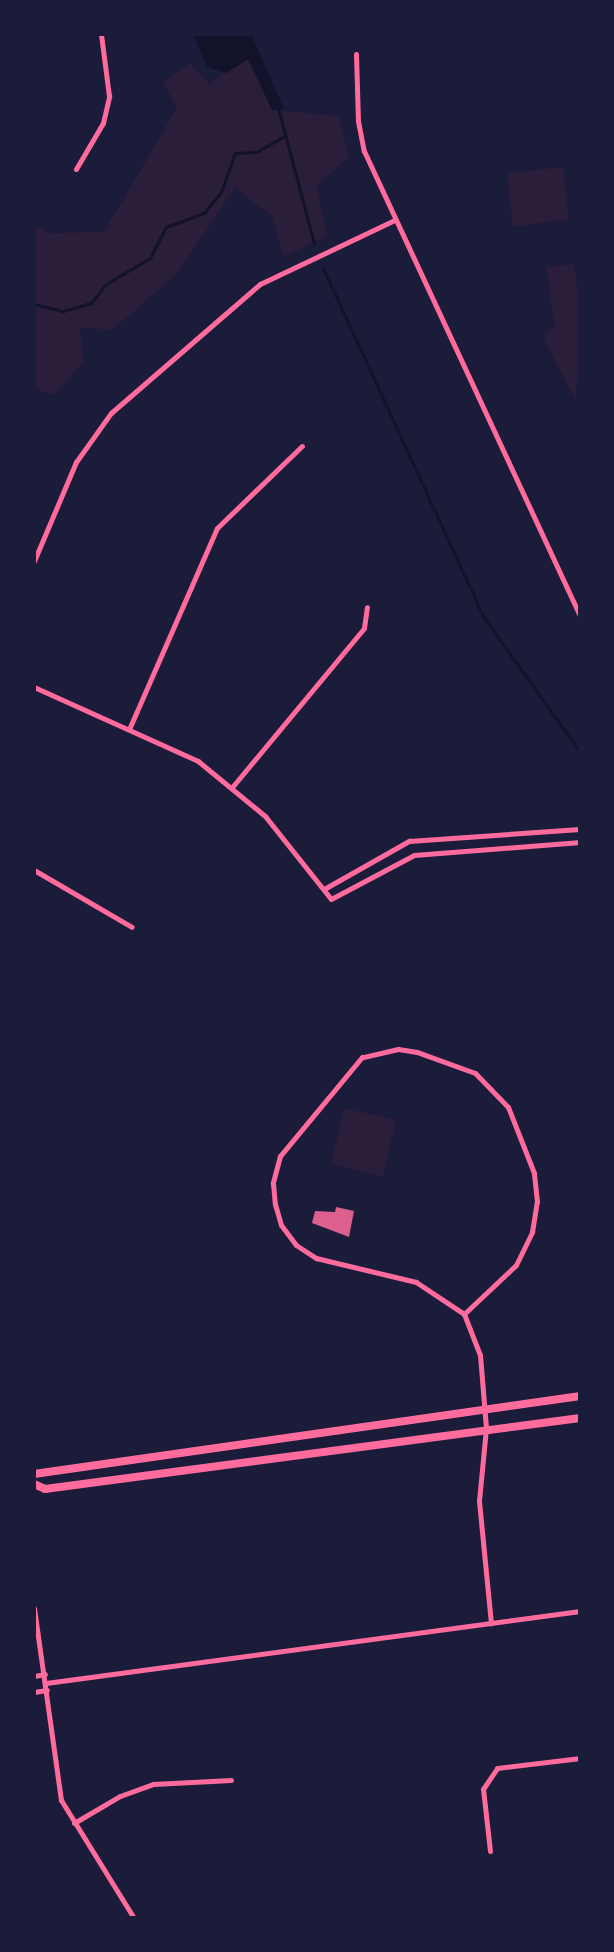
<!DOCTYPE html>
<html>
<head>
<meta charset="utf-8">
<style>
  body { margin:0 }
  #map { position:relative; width:614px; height:1952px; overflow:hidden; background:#1b1b3a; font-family:Poppins,sans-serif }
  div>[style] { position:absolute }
  .green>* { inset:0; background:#2a1e3b }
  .water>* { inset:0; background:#12122b }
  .stream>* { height:3px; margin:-1.5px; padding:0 1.5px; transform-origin:1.5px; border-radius:1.5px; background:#12122b }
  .building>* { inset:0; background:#dd5f8e }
  .minor>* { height:5px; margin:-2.5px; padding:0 2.5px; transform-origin:2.5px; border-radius:2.5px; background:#ff6b9d }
  .primary>* { height:8px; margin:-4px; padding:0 4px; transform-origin:4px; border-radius:4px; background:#ff6b9d }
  span { translate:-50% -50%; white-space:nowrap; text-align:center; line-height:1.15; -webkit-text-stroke:8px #1b1b3a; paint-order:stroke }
  .frame { position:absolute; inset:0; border:36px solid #1b1b3a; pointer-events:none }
</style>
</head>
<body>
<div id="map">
  <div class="green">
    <div style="clip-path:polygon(242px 59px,248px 59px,264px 84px,272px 110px,338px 116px,349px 156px,317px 186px,327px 236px,283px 257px,272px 216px,235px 188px,176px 275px,112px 330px,79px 327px,84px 362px,53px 396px,34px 387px,34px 225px,50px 233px,104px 232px,177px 108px,163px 82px,190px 63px,209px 84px)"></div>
    <div style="clip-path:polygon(563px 167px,569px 219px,513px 227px,507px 173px)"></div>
    <div style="clip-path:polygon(574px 264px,580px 307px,576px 401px,545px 341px,545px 333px,555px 327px,546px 267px)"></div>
    <div style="clip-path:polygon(344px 1108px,396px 1120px,383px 1177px,331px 1164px)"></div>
  </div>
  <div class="water">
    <div style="clip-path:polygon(193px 34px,251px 34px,284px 109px,272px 110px,248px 59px,227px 73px,207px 67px)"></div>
  </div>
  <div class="stream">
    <div style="left:278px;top:108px;width:140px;rotate:75.1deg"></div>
    <div style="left:323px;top:268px;width:383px;rotate:65.3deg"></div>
    <div style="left:483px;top:616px;width:167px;rotate:54.5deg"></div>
    <div style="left:34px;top:304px;width:30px;rotate:14deg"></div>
    <div style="left:63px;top:311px;width:29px;rotate:-16deg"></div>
    <div style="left:91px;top:303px;width:24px;rotate:-52deg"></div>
    <div style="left:106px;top:284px;width:51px;rotate:-30.6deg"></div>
    <div style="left:150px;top:258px;width:35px;rotate:-63deg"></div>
    <div style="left:166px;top:227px;width:40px;rotate:-20.2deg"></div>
    <div style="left:204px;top:213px;width:27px;rotate:-51deg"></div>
    <div style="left:221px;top:192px;width:41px;rotate:-70.3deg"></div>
    <div style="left:235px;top:153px;width:21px;rotate:-3deg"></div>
    <div style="left:256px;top:152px;width:33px;rotate:-29deg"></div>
  </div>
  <div class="building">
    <div style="clip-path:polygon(336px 1207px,354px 1211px,349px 1237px,312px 1223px,315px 1211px,335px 1212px)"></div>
  </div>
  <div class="minor">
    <div style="left:356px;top:54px;width:67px;rotate:88.3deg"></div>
    <div style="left:358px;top:121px;width:31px;rotate:79deg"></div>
    <div style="left:364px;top:151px;width:513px;rotate:65.08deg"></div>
    <div style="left:76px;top:169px;width:53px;rotate:-59.6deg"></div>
    <div style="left:103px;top:123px;width:28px;rotate:-77deg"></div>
    <div style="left:109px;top:96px;width:63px;rotate:-97.4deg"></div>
    <div style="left:34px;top:561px;width:108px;rotate:-67deg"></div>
    <div style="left:76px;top:462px;width:60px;rotate:-54.5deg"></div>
    <div style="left:111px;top:413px;width:197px;rotate:-40.9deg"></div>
    <div style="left:260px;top:284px;width:149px;rotate:-25.4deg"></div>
    <div style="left:34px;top:687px;width:180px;rotate:24.3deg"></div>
    <div style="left:198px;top:761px;width:87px;rotate:39.4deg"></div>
    <div style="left:265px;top:816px;width:106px;rotate:51.5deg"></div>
    <div style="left:331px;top:899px;width:94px;rotate:-27.9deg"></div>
    <div style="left:414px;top:855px;width:167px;rotate:-4.5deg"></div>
    <div style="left:130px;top:727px;width:217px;rotate:-66.4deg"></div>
    <div style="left:217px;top:528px;width:118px;rotate:-44deg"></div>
    <div style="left:233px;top:786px;width:205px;rotate:-50.3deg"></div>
    <div style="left:364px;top:628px;width:21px;rotate:-82deg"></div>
    <div style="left:34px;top:870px;width:113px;rotate:30.2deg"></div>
    <div style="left:324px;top:889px;width:98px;rotate:-29.5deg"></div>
    <div style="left:409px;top:841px;width:171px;rotate:-4deg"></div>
    <div style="left:464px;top:1314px;width:71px;rotate:-43.3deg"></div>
    <div style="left:516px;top:1265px;width:37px;rotate:-64deg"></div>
    <div style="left:532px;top:1232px;width:30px;rotate:-81deg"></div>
    <div style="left:537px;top:1202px;width:29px;rotate:-96deg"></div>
    <div style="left:534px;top:1173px;width:71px;rotate:-111.5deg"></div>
    <div style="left:508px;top:1107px;width:47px;rotate:-134.1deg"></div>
    <div style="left:475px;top:1073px;width:62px;rotate:-160.1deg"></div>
    <div style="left:417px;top:1052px;width:19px;rotate:-171deg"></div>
    <div style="left:398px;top:1049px;width:37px;rotate:167deg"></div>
    <div style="left:362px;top:1057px;width:129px;rotate:129.6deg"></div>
    <div style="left:280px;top:1156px;width:28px;rotate:105deg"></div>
    <div style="left:273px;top:1183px;width:21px;rotate:85deg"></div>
    <div style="left:275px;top:1204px;width:22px;rotate:74deg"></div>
    <div style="left:281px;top:1225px;width:25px;rotate:53deg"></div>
    <div style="left:296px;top:1245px;width:24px;rotate:33deg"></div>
    <div style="left:316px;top:1258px;width:103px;rotate:13.5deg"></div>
    <div style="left:416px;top:1282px;width:58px;rotate:33.7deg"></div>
    <div style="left:464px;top:1314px;width:44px;rotate:68.7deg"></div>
    <div style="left:480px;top:1355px;width:73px;rotate:85.3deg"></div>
    <div style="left:486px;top:1428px;width:73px;rotate:95.5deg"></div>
    <div style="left:479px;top:1501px;width:123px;rotate:84.4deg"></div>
    <div style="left:34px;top:1608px;width:194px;rotate:82deg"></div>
    <div style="left:61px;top:1800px;width:139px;rotate:58.3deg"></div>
    <div style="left:34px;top:1676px;width:11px;rotate:-10deg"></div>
    <div style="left:46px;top:1683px;width:539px;rotate:-7.68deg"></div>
    <div style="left:34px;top:1692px;width:13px;rotate:-9deg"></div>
    <div style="left:74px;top:1823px;width:53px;rotate:-30.4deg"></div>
    <div style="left:120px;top:1796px;width:35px;rotate:-20deg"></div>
    <div style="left:153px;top:1784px;width:78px;rotate:-2.9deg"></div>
    <div style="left:490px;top:1851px;width:62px;rotate:-96.4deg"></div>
    <div style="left:483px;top:1789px;width:25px;rotate:-56deg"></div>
    <div style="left:497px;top:1768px;width:84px;rotate:-6.9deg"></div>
  </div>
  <div class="primary">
    <div style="left:34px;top:1474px;width:552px;rotate:-8.13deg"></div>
    <div style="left:34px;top:1484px;width:12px;rotate:24deg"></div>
    <div style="left:45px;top:1489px;width:540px;rotate:-7.56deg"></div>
  </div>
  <div class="frame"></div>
</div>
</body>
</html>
